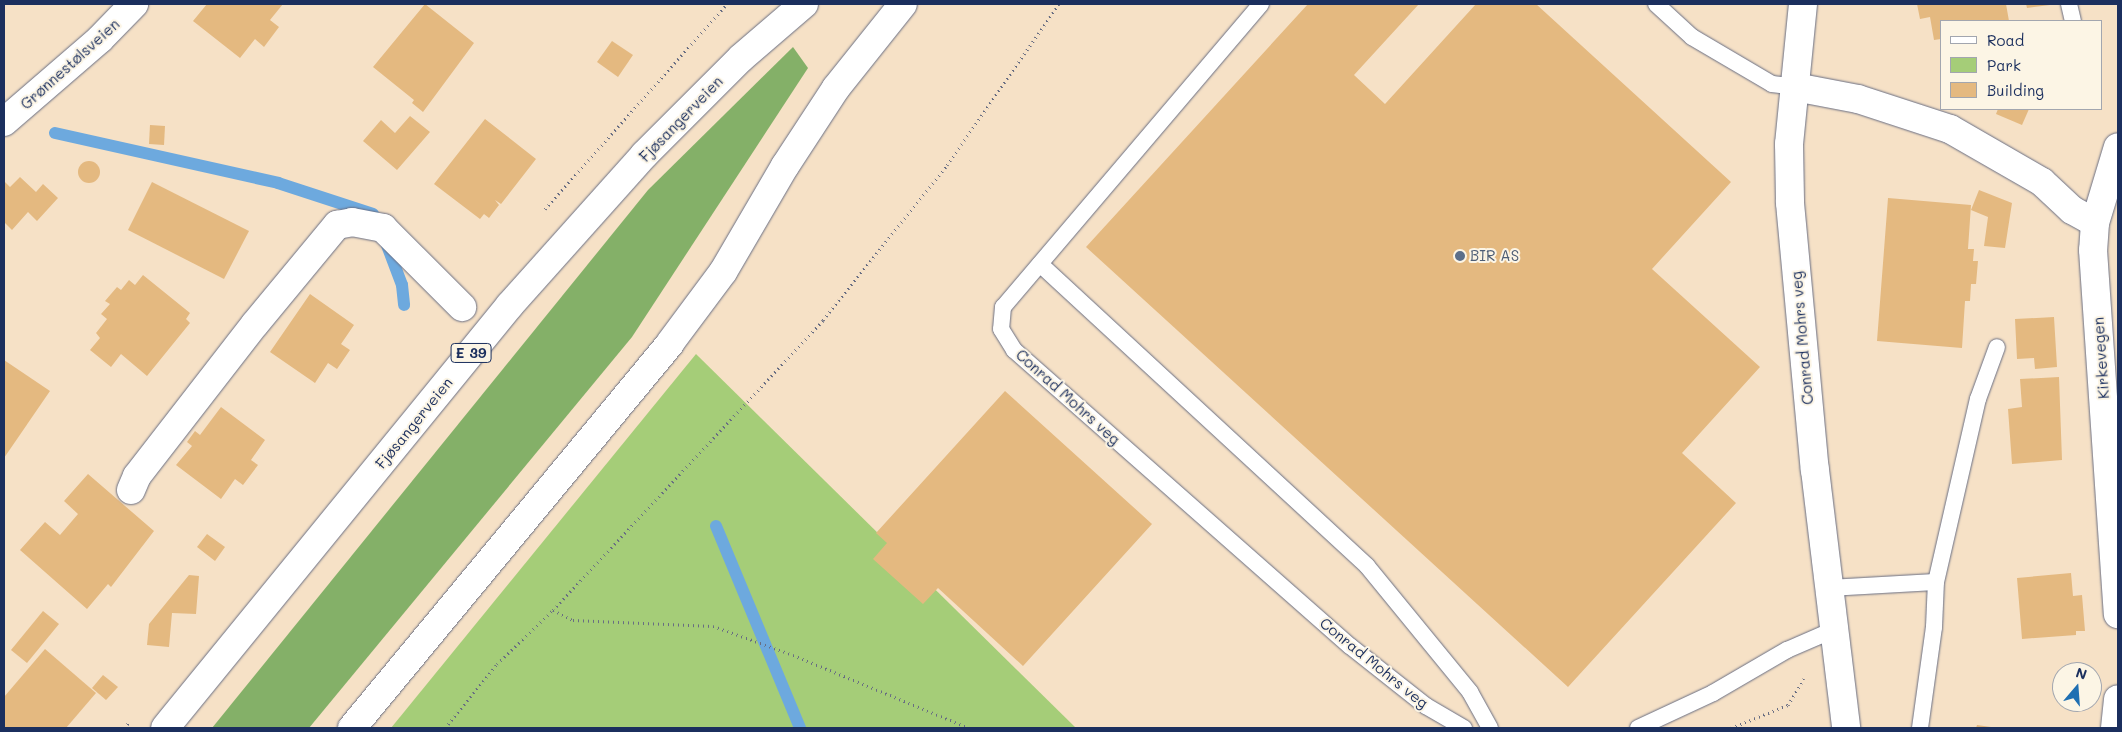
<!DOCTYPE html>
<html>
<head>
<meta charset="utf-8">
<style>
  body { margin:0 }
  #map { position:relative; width:2122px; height:732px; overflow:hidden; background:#f6e1c6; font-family:Mali,sans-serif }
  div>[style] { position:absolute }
  .green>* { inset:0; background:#a5cd78 }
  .forest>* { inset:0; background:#84b068 }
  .stream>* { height:12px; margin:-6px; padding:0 6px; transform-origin:6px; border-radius:6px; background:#6da9de }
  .building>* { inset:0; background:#e4b980 }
  .round { border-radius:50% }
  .path>* { height:3px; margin-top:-1.5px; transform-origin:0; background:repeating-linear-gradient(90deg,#686d82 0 1px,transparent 0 5px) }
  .roads { filter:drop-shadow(0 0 1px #686d82) drop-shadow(0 0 1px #686d82) }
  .lane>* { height:16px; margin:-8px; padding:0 8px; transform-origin:8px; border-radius:8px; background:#fff }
  .street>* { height:28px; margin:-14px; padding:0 14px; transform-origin:14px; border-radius:14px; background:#fff }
  .highway>* { height:28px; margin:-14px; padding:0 14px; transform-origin:14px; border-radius:14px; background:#fff }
  .dots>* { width:14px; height:14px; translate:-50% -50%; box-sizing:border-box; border:2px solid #fcf5e5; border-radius:50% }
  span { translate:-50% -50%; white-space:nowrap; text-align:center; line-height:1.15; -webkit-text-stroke:4px #fcf5e5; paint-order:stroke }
  .shield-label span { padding:1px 4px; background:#fcf5e5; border:1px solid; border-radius:4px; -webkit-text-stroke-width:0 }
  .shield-label { font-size:14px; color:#1b2f5e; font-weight:700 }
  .street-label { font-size:15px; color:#1b2f5e }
  .service-label { font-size:15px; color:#4e5e75 }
  .left { translate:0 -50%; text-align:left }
  .frame { position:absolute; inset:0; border:5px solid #1b2f5e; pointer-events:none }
  .legend { position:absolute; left:1940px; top:20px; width:162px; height:90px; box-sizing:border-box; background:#fcf5e5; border:1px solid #a2a6af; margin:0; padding:6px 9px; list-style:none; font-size:15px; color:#1b2f5e }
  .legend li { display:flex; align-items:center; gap:10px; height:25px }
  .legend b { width:25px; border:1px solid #a2a6af }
  .north { position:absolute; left:2052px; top:662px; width:50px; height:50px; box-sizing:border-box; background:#fcf5e5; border:1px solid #a2a6af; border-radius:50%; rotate:18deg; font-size:14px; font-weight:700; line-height:20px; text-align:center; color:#1b2f5e }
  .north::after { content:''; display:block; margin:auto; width:18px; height:22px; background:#1f6fb2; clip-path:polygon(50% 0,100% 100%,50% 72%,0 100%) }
</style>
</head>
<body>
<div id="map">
  <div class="green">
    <div style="clip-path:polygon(696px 354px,1076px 728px,391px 728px)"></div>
  </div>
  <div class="forest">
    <div style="clip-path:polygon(793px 47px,808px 68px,632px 337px,309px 728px,212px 728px,648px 190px)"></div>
  </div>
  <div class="stream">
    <div style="left:55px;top:133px;width:229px;rotate:12.6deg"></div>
    <div style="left:278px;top:183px;width:100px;rotate:18.1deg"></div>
    <div style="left:385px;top:240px;width:48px;rotate:69.3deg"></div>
    <div style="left:402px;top:285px;width:20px;rotate:84deg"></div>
    <div style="left:716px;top:526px;width:219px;rotate:67.4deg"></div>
  </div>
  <div class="building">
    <div style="clip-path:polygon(207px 4px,283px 4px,270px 20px,279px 27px,264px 47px,255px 39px,240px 58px,193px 21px)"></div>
    <div style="clip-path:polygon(425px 4px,474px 43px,423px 112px,412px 103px,414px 100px,373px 67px)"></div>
    <div style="clip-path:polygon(1308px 4px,1419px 4px,1354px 75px,1385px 104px,1476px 4px,1536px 4px,1731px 182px,1652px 269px,1760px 367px,1682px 453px,1736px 503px,1568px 687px,1086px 247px)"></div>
    <div style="clip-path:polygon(1917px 4px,2006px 4px,2009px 21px,1941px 21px,1941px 39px,1934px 40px,1930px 17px,1920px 19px)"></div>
    <div style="clip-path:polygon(2026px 4px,2049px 4px,2050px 5px,2027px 8px)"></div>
    <div style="clip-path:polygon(612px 41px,633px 55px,618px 77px,597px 62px)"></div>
    <div style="clip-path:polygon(1998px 109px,2029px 109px,2022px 125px,1996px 114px)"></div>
    <div style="clip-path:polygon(410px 116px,430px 132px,397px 170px,363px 141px,381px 120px,395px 133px)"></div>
    <div style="clip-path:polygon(485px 119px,536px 159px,501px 204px,495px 200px,499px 205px,489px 218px,484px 214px,480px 219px,434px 184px)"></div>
    <div style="clip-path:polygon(150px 125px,165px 126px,164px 145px,149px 144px)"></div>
    <div class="round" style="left:78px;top:161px;width:22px;height:22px"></div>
    <div style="clip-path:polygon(20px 177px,36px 192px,43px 184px,58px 198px,37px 221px,28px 212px,12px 230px,4px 222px,4px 181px,10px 187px)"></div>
    <div style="clip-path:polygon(152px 182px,249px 231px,224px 279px,128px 230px)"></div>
    <div style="clip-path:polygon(1979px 190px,2012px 203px,2005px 248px,1984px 246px,1988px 217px,1971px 210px)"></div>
    <div style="clip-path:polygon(1888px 198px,1971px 205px,1968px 249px,1974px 249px,1973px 261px,1978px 261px,1976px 284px,1971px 284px,1970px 301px,1965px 301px,1962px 348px,1877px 341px)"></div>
    <div style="clip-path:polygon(143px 275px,190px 313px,186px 319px,190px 323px,147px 376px,121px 354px,111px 367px,90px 350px,100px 338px,96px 333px,107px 319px,101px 314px,110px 304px,105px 301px,117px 287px,121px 290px,129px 280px,135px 285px)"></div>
    <div style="clip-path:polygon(310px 294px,354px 325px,341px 344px,350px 350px,337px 369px,328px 363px,315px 383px,270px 352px)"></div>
    <div style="clip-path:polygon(2054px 317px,2057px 367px,2035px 369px,2034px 358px,2017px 359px,2015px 319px)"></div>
    <div style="clip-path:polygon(4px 360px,50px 391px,4px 458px)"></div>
    <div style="clip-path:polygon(2059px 377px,2062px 460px,2012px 464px,2008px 409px,2022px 407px,2020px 379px)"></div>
    <div style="clip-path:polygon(1005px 391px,1152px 524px,1023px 666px,938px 588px,923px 604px,873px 559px,887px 543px,876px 533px)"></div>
    <div style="clip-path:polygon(221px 407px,265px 440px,251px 460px,258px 465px,243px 485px,235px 479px,221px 499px,176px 465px,192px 446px,187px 442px,195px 431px,200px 435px)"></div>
    <div style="clip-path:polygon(88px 474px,154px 531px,111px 587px,108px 584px,87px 609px,20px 550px,45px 522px,60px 535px,78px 514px,64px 501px)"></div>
    <div style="clip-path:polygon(207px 534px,225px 547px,215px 561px,197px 547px)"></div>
    <div style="clip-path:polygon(2071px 573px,2073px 596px,2082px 595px,2085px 631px,2076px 631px,2076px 635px,2022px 639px,2017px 578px)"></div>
    <div style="clip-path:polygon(189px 575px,199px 576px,196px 614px,172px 613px,169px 647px,147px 645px,149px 624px)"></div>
    <div style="clip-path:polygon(43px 611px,59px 624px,27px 663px,11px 650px)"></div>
    <div style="clip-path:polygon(45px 649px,96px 693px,66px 728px,4px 728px,4px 697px)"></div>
    <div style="clip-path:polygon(103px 675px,118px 687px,106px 700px,92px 688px)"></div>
    <div style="clip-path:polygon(1977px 725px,1991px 727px,1991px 728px,1976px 728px)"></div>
  </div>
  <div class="path">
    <div style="left:545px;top:209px;width:274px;rotate:-48.4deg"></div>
    <div style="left:553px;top:610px;width:22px;rotate:27deg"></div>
    <div style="left:573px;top:620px;width:140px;rotate:2.5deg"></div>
    <div style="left:713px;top:626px;width:85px;rotate:19.9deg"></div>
    <div style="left:793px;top:655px;width:191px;rotate:22.5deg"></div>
    <div style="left:124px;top:728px;width:9px;rotate:-49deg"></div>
    <div style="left:445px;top:728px;width:82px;rotate:-50.9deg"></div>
    <div style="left:497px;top:664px;width:78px;rotate:-44deg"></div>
    <div style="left:553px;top:610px;width:396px;rotate:-47deg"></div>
    <div style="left:823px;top:320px;width:198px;rotate:-51.3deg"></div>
    <div style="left:947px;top:165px;width:196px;rotate:-55.2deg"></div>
    <div style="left:1731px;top:728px;width:61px;rotate:-22deg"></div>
    <div style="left:1788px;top:705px;width:31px;rotate:-59deg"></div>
  </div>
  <div class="roads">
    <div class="lane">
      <div style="left:1261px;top:4px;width:398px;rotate:130.4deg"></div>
      <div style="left:1003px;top:307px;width:22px;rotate:95deg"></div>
      <div style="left:1001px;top:329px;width:25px;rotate:58deg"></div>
      <div style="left:1014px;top:350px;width:448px;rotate:41.4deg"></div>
      <div style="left:1350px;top:646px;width:97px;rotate:38.3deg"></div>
      <div style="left:1426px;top:706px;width:44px;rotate:30.1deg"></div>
      <div style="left:1656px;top:4px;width:49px;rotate:42.5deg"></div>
      <div style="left:1692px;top:37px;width:93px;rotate:30.4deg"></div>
      <div style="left:1772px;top:84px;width:23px;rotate:7deg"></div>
      <div style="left:2069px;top:4px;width:17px;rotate:77deg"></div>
      <div style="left:1040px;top:264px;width:445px;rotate:42.7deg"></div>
      <div style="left:1367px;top:566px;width:163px;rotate:50.7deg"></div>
      <div style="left:1470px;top:692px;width:41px;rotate:60.9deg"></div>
      <div style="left:1828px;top:588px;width:108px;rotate:-3.2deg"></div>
      <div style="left:1936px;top:582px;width:188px;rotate:-77.1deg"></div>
      <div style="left:1978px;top:399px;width:55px;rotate:-69.9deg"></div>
      <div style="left:1638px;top:728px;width:83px;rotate:-25deg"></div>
      <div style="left:1713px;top:693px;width:86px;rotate:-30.2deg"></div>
      <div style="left:1787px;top:650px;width:50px;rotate:-23.5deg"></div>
      <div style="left:1920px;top:728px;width:102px;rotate:-82.1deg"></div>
      <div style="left:1934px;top:627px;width:45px;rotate:-87.5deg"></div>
    </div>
    <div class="street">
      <div style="left:1803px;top:4px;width:141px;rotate:95.7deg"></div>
      <div style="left:1789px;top:144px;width:59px;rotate:89deg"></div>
      <div style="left:1790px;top:203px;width:268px;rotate:84.7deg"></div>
      <div style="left:1815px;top:470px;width:260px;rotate:83.1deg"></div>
      <div style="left:1795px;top:87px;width:64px;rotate:10.8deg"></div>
      <div style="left:1858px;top:99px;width:97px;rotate:18.1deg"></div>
      <div style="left:1950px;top:129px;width:106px;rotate:29.9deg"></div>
      <div style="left:2042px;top:182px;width:41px;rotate:43deg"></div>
      <div style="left:2072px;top:210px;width:26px;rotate:29deg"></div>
      <div style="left:2095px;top:223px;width:27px;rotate:94deg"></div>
      <div style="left:2093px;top:250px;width:365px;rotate:86.1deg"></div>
      <div style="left:4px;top:122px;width:127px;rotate:-40.8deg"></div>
      <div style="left:100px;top:39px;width:49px;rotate:-45.8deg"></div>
      <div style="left:2095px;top:223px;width:79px;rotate:-73.2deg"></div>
      <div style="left:131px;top:490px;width:15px;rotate:-67deg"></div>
      <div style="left:137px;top:476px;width:192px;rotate:-52.2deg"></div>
      <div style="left:255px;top:324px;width:129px;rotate:-50.4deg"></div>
      <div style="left:337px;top:225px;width:15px;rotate:-11deg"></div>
      <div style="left:352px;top:222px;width:32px;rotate:11deg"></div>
      <div style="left:383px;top:228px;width:112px;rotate:45deg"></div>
      <div style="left:2115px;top:728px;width:29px;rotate:-84deg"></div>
    </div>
    <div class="highway">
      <div style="left:165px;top:728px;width:546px;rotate:-50.8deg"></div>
      <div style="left:510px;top:305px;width:201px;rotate:-48.2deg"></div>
      <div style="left:644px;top:155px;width:137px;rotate:-45deg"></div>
      <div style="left:741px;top:58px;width:83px;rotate:-40.6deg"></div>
      <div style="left:352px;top:728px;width:499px;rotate:-50.4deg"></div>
      <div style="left:670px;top:343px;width:89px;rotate:-53.3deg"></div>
      <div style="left:723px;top:272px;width:123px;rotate:-59.7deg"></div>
      <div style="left:785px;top:166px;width:93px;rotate:-56.8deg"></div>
      <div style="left:836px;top:88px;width:107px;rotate:-51.4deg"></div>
    </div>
  </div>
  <div class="dots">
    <div style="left:1460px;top:256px;background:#5c6f8a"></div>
  </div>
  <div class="shield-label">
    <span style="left:471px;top:353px">E 39</span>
  </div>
  <div class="street-label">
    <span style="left:70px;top:64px;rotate:-42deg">Grønnestølsveien</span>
    <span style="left:681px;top:119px;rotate:-46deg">Fjøsangerveien</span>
    <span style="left:1802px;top:338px;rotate:-95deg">Conrad Mohrs veg</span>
    <span style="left:2101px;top:358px;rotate:-94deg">Kirkevegen</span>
    <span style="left:1068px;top:397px;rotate:42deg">Conrad Mohrs veg</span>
    <span style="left:414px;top:423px;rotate:-51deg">Fjøsangerveien</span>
    <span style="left:1374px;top:663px;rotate:39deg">Conrad Mohrs veg</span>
  </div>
  <div class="service-label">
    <span class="left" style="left:1470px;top:256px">BIR AS</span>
  </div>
  <div class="frame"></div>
  <ul class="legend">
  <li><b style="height:6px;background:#fff"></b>Road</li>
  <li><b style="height:14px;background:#a5cd78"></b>Park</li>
  <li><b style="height:14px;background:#e4b980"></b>Building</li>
  </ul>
  <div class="north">N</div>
</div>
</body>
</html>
